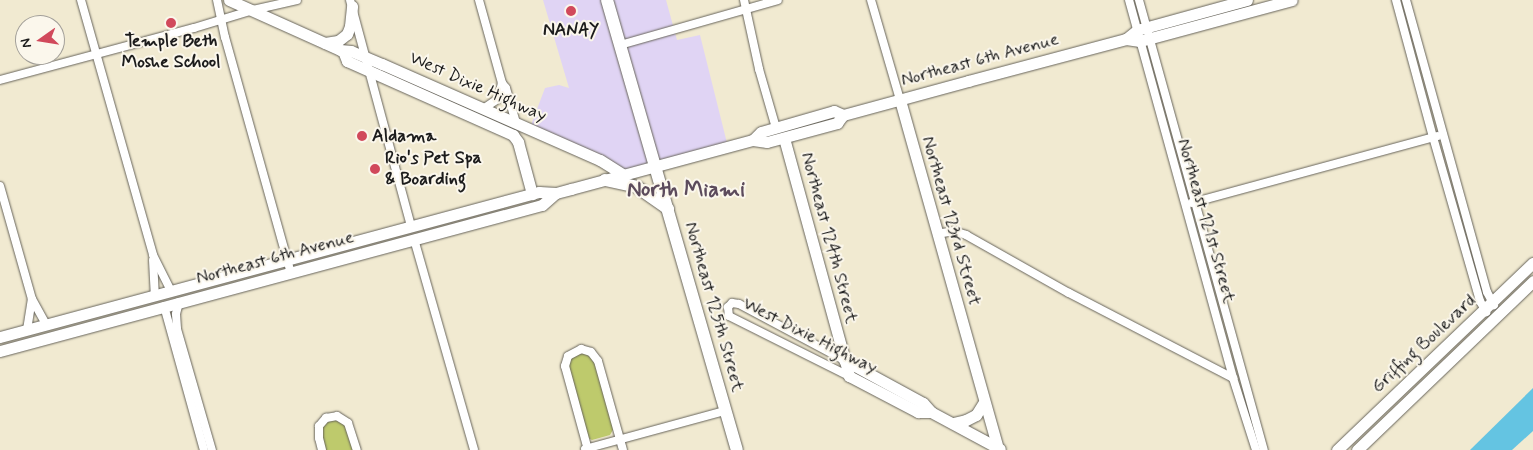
<!DOCTYPE html>
<html>
<head>
<meta charset="utf-8">
<style>
  body { margin:0 }
  #map { position:relative; width:1533px; height:450px; overflow:hidden; background:#f1ead1; font-family:Mynerve,sans-serif }
  div>[style] { position:absolute }
  .built>* { inset:0; background:#e0d4f4 }
  .green>* { inset:0; background:#beca6c }
  .water>* { inset:0; background:#64c4e2 }
  .roads { filter:drop-shadow(0 0 1px #67645b) drop-shadow(0 0 1px #67645b) }
  .street>* { height:8px; margin:-4px; padding:0 4px; transform-origin:4px; border-radius:4px; background:#fff }
  .secondary>* { height:11px; margin:-5.5px; padding:0 5.5px; transform-origin:5.5px; border-radius:5.5px; background:#fff }
  .primary>* { height:12px; margin:-6px; padding:0 6px; transform-origin:6px; border-radius:6px; background:#fff }
  .dots>* { width:14px; height:14px; translate:-50% -50%; box-sizing:border-box; border:2px solid #fbf7ec; border-radius:50% }
  span { translate:-50% -50%; white-space:nowrap; text-align:center; line-height:1.15; -webkit-text-stroke:4px #fbf7ec; paint-order:stroke }
  .poi-label { font-size:18px; color:#1c1c1c; font-weight:700 }
  .left { translate:0 -50%; text-align:left }
  .street-label { font-size:18px; color:#1c1c1c }
  .district-label { font-size:22px; color:#5c4b5c; font-weight:700 }
  .north { position:absolute; left:15px; top:15px; width:50px; height:50px; box-sizing:border-box; background:#fbf7ec; border:1px solid #a29f99; border-radius:50%; rotate:257deg; font-size:14px; font-weight:700; line-height:20px; text-align:center; color:#1c1c1c }
  .north::after { content:''; display:block; margin:auto; width:18px; height:22px; background:#d1495b; clip-path:polygon(50% 0,100% 100%,50% 72%,0 100%) }
</style>
</head>
<body>
<div id="map">
  <div class="built">
    <div style="clip-path:polygon(543px 0,666px 0,677px 40px,700px 35px,727px 143px,621px 172px,531px 125px,545px 88px,559px 85px,569px 88px)"></div>
  </div>
  <div class="green">
    <div style="clip-path:polygon(576px 353px,585px 353px,594px 359px,614px 428px,610px 435px,592px 440px,588px 438px,569px 369px,569px 361px)"></div>
    <div style="clip-path:polygon(336px 419px,346px 425px,354px 450px,324px 450px,321px 438px,323px 426px,328px 421px)"></div>
  </div>
  <div class="water">
    <div style="clip-path:polygon(1533px 388px,1533px 431px,1512px 450px,1470px 450px)"></div>
  </div>
  <div class="roads">
    <div class="street">
      <div style="left:81px;top:0;width:265px;rotate:74.2deg"></div>
      <div style="left:153px;top:255px;width:40px;rotate:63.4deg"></div>
      <div style="left:217px;top:0;width:38px;rotate:78deg"></div>
      <div style="left:225px;top:37px;width:245px;rotate:74.4deg"></div>
      <div style="left:350px;top:0;width:234px;rotate:74.9deg"></div>
      <div style="left:479px;top:0;width:86px;rotate:74.5deg"></div>
      <div style="left:502px;top:83px;width:6px;rotate:51deg"></div>
      <div style="left:506px;top:88px;width:36px;rotate:74deg"></div>
      <div style="left:744px;top:0;width:71px;rotate:77.7deg"></div>
      <div style="left:759px;top:69px;width:61px;rotate:73.9deg"></div>
      <div style="left:871px;top:0;width:104px;rotate:73.8deg"></div>
      <div style="left:1129px;top:0;width:392px;rotate:74.6deg"></div>
      <div style="left:1233px;top:378px;width:76px;rotate:72.3deg"></div>
      <div style="left:1139px;top:0;width:467px;rotate:74.5deg"></div>
      <div style="left:1396px;top:0;width:142px;rotate:74.9deg"></div>
      <div style="left:1433px;top:137px;width:171px;rotate:74deg"></div>
      <div style="left:1480px;top:301px;width:13px;rotate:61deg"></div>
      <div style="left:1406px;top:0;width:303px;rotate:74.5deg"></div>
      <div style="left:1487px;top:292px;width:15px;rotate:62deg"></div>
      <div style="left:620px;top:45px;width:164px;rotate:-15.9deg"></div>
      <div style="left:0;top:80px;width:201px;rotate:-15deg"></div>
      <div style="left:194px;top:28px;width:62px;rotate:-17deg"></div>
      <div style="left:253px;top:10px;width:45px;rotate:-12.8deg"></div>
      <div style="left:483px;top:109px;width:18px;rotate:-34deg"></div>
      <div style="left:498px;top:99px;width:16px;rotate:-76deg"></div>
      <div style="left:0;top:186px;width:117px;rotate:74.2deg"></div>
      <div style="left:32px;top:299px;width:29px;rotate:61deg"></div>
      <div style="left:1191px;top:203px;width:256px;rotate:-15.2deg"></div>
      <div style="left:937px;top:234px;width:17px;rotate:-10deg"></div>
      <div style="left:954px;top:231px;width:13px;rotate:18deg"></div>
      <div style="left:966px;top:235px;width:118px;rotate:29.4deg"></div>
      <div style="left:1069px;top:293px;width:185px;rotate:27.4deg"></div>
      <div style="left:414px;top:239px;width:219px;rotate:74.1deg"></div>
      <div style="left:153px;top:260px;width:35px;rotate:87deg"></div>
      <div style="left:179px;top:302px;width:12px;rotate:104deg"></div>
      <div style="left:176px;top:314px;width:15px;rotate:86deg"></div>
      <div style="left:177px;top:329px;width:126px;rotate:73.9deg"></div>
      <div style="left:164px;top:306px;width:149px;rotate:74.5deg"></div>
      <div style="left:27px;top:330px;width:31px;rotate:-81deg"></div>
      <div style="left:844px;top:360px;width:119px;rotate:-151.9deg"></div>
      <div style="left:739px;top:304px;width:7px;rotate:-172deg"></div>
      <div style="left:732px;top:303px;width:6px;rotate:135deg"></div>
      <div style="left:728px;top:307px;width:9px;rotate:84deg"></div>
      <div style="left:729px;top:316px;width:134px;rotate:26.6deg"></div>
      <div style="left:585px;top:449px;width:145px;rotate:-15.2deg"></div>
      <div style="left:322px;top:450px;width:12px;rotate:-104deg"></div>
      <div style="left:319px;top:438px;width:12px;rotate:-90deg"></div>
      <div style="left:319px;top:426px;width:11px;rotate:-49deg"></div>
      <div style="left:326px;top:418px;width:11px;rotate:-10deg"></div>
      <div style="left:337px;top:416px;width:13px;rotate:32deg"></div>
      <div style="left:348px;top:423px;width:28px;rotate:72deg"></div>
      <div style="left:588px;top:450px;width:87px;rotate:-105.3deg"></div>
      <div style="left:565px;top:366px;width:10px;rotate:-73deg"></div>
      <div style="left:568px;top:356px;width:15px;rotate:-28deg"></div>
      <div style="left:581px;top:349px;width:10px;rotate:17deg"></div>
      <div style="left:591px;top:352px;width:11px;rotate:52deg"></div>
      <div style="left:598px;top:361px;width:92px;rotate:74.3deg"></div>
    </div>
    <div class="secondary">
      <div style="left:229px;top:0;width:122px;rotate:24.2deg"></div>
      <div style="left:340px;top:50px;width:11px;rotate:5deg"></div>
      <div style="left:351px;top:51px;width:34px;rotate:23deg"></div>
      <div style="left:382px;top:64px;width:238px;rotate:23.8deg"></div>
      <div style="left:600px;top:160px;width:28px;rotate:32deg"></div>
      <div style="left:1126px;top:39px;width:14px;rotate:-39deg"></div>
      <div style="left:1137px;top:30px;width:114px;rotate:-15.3deg"></div>
      <div style="left:325px;top:43px;width:13px;rotate:-9deg"></div>
      <div style="left:338px;top:41px;width:11px;rotate:-38deg"></div>
      <div style="left:347px;top:34px;width:9px;rotate:-69deg"></div>
      <div style="left:350px;top:26px;width:20px;rotate:-84deg"></div>
      <div style="left:343px;top:51px;width:11px;rotate:68deg"></div>
      <div style="left:347px;top:61px;width:182px;rotate:24deg"></div>
      <div style="left:513px;top:135px;width:9px;rotate:54deg"></div>
      <div style="left:518px;top:142px;width:54px;rotate:74.9deg"></div>
      <div style="left:900px;top:100px;width:362px;rotate:74.3deg"></div>
      <div style="left:784px;top:138px;width:247px;rotate:74.7deg"></div>
      <div style="left:849px;top:376px;width:78px;rotate:27.6deg"></div>
      <div style="left:918px;top:412px;width:13px"></div>
      <div style="left:753px;top:140px;width:11px;rotate:-45deg"></div>
      <div style="left:761px;top:132px;width:76px;rotate:-16deg"></div>
      <div style="left:834px;top:111px;width:10px;rotate:24deg"></div>
      <div style="left:0;top:337px;width:558px;rotate:-15.06deg"></div>
      <div style="left:539px;top:192px;width:17px;rotate:3deg"></div>
      <div style="left:556px;top:193px;width:16px;rotate:-15deg"></div>
      <div style="left:571px;top:189px;width:188px;rotate:-15.1deg"></div>
      <div style="left:753px;top:140px;width:14px;rotate:8deg"></div>
      <div style="left:767px;top:142px;width:73px;rotate:-15.2deg"></div>
      <div style="left:837px;top:123px;width:10px;rotate:-53deg"></div>
      <div style="left:843px;top:115px;width:130px;rotate:-15.2deg"></div>
      <div style="left:968px;top:81px;width:163px;rotate:-14.9deg"></div>
      <div style="left:1126px;top:39px;width:14px;rotate:8deg"></div>
      <div style="left:1140px;top:41px;width:157px;rotate:-15.1deg"></div>
      <div style="left:0;top:351px;width:561px;rotate:-15.08deg"></div>
      <div style="left:542px;top:205px;width:18px;rotate:-41deg"></div>
      <div style="left:844px;top:360px;width:90px;rotate:28.6deg"></div>
      <div style="left:923px;top:403px;width:12px;rotate:48deg"></div>
      <div style="left:931px;top:412px;width:78px;rotate:28.2deg"></div>
      <div style="left:953px;top:423px;width:13px;rotate:-13deg"></div>
      <div style="left:966px;top:420px;width:11px;rotate:-27deg"></div>
      <div style="left:976px;top:415px;width:15px;rotate:-58deg"></div>
      <div style="left:1337px;top:450px;width:271px;rotate:-43.7deg"></div>
      <div style="left:1357px;top:450px;width:244px;rotate:-43.8deg"></div>
    </div>
    <div class="primary">
      <div style="left:607px;top:0;width:468px;rotate:73.9deg"></div>
      <div style="left:605px;top:180px;width:33px;rotate:12deg"></div>
      <div style="left:637px;top:187px;width:38px;rotate:35deg"></div>
    </div>
  </div>
  <div class="dots">
    <div style="left:571px;top:11px;background:#d1495b"></div>
    <div style="left:171px;top:23px;background:#d1495b"></div>
    <div style="left:362px;top:136px;background:#d1495b"></div>
    <div style="left:375px;top:169px;background:#d1495b"></div>
  </div>
  <div class="poi-label">
    <span style="left:571px;top:30px">NANAY</span>
    <span style="left:171px;top:52px">Temple Beth<br>Moshe School</span>
    <span class="left" style="left:372px;top:136px">Aldama</span>
    <span class="left" style="left:385px;top:169px">Rio's Pet Spa<br>&amp; Boarding</span>
  </div>
  <div class="street-label">
    <span style="left:980px;top:60px;rotate:-15deg">Northeast 6th Avenue</span>
    <span style="left:478px;top:87px;rotate:24deg">West Dixie Highway</span>
    <span style="left:951px;top:221px;rotate:74deg">Northeast 123rd Street</span>
    <span style="left:1206px;top:221px;rotate:74deg">Northeast 121st Street</span>
    <span style="left:829px;top:238px;rotate:75deg">Northeast 124th Street</span>
    <span style="left:275px;top:258px;rotate:-15deg">Northeast 6th Avenue</span>
    <span style="left:714px;top:307px;rotate:74deg">Northeast 125th Street</span>
    <span style="left:810px;top:336px;rotate:27deg">West Dixie Highway</span>
    <span style="left:1424px;top:344px;rotate:-43deg">Griffing Boulevard</span>
  </div>
  <div class="district-label">
    <span style="left:686px;top:191px">North Miami</span>
  </div>
  <div class="north">N</div>
</div>
</body>
</html>
